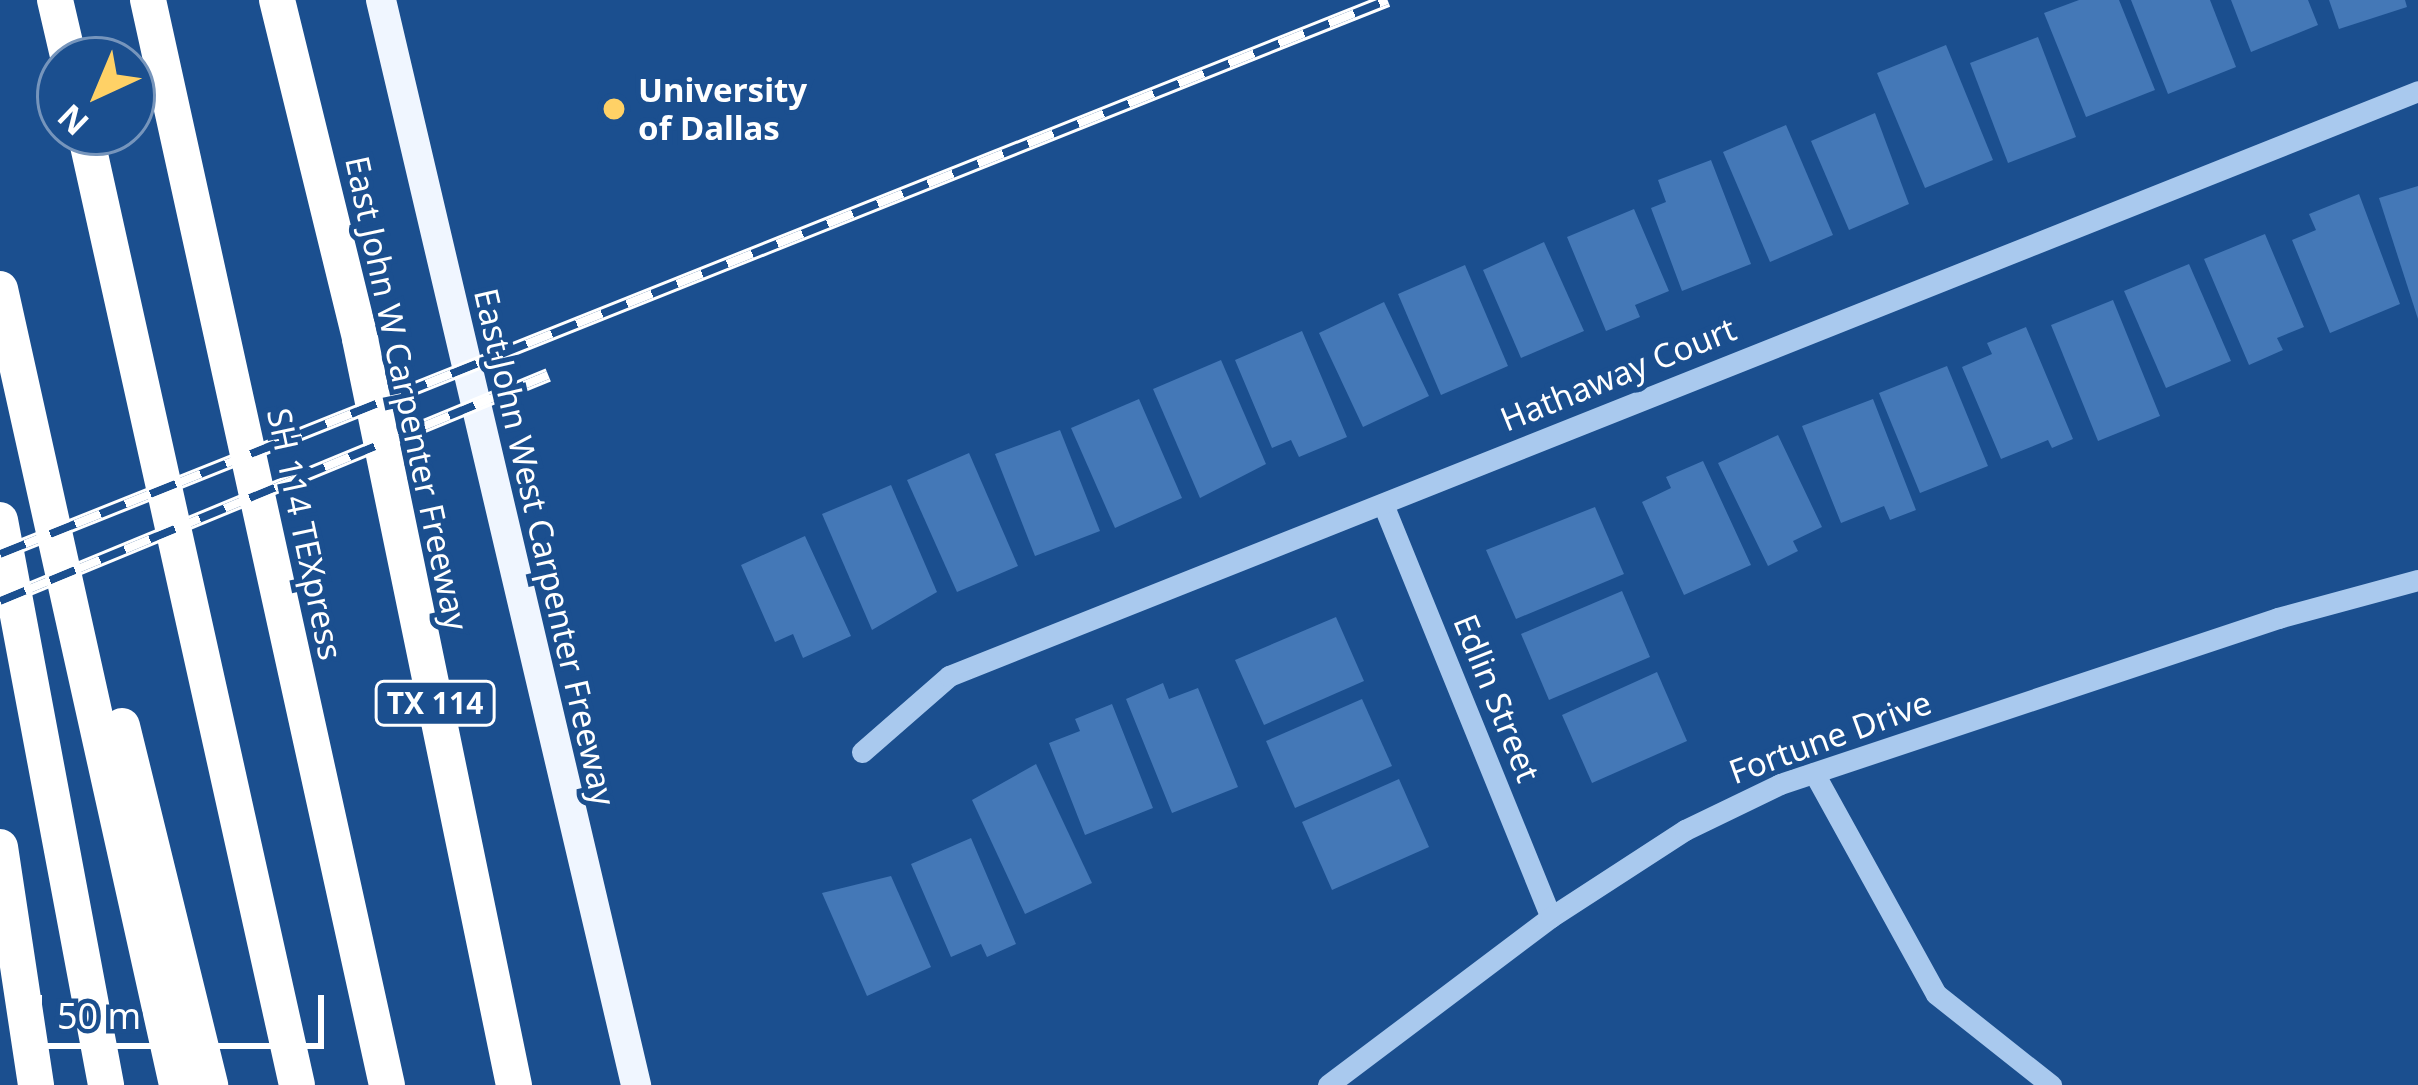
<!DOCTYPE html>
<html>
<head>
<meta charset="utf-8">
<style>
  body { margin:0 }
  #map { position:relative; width:2418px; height:1085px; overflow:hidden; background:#1b4f8f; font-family:"Noto Sans",sans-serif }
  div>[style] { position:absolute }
  .building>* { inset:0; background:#4478b7 }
  .minor>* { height:21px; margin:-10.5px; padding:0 10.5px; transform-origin:10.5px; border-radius:10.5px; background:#a9c9ee }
  .major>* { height:30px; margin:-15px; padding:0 15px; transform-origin:15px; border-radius:15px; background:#f0f6ff }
  .highway>* { height:36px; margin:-18px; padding:0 18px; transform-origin:18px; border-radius:18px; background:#fff }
  .rail>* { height:14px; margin-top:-7px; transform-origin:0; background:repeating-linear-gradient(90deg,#1b4f8f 0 27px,#fff 0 54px); box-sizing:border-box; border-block:3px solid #fff }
  .dots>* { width:33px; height:33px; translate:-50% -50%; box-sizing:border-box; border:6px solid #1b4f8f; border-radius:50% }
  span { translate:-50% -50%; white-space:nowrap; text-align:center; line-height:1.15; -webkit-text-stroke:10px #1b4f8f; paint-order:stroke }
  .shield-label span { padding:3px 9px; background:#1b4f8f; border:3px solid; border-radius:9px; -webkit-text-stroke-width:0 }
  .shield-label { font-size:30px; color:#fff; font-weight:700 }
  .poi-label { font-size:33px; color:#fff; font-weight:700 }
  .left { translate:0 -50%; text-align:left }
  .street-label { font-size:33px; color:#fff }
  .north { position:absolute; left:36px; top:36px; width:120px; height:120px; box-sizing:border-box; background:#1b4f8f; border:3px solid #7695bc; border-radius:50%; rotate:224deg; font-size:33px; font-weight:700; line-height:48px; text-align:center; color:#fff }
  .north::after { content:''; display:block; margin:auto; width:42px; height:54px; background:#ffd166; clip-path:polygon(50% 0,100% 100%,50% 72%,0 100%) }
  .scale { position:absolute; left:36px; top:995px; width:288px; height:54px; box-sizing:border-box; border:6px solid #fff; border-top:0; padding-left:15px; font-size:36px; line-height:42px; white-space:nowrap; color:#fff; -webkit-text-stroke:9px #1b4f8f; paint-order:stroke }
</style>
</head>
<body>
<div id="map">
  <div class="building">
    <div style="clip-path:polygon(2079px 0,2119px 0,2155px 90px,2086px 117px,2044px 13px)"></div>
    <div style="clip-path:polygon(2131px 0,2210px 0,2236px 67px,2168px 94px)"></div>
    <div style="clip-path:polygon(2231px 0,2308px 0,2318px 25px,2251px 52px)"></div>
    <div style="clip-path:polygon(2329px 0,2405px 0,2407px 7px,2339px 29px)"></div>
    <div style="clip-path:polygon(2038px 37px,2076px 137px,2008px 163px,1970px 63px)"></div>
    <div style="clip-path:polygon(1946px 45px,1993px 160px,1925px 188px,1877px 73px)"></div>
    <div style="clip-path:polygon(1875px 113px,1909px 204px,1849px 230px,1811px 141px)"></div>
    <div style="clip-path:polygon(1786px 125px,1833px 235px,1770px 262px,1723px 152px)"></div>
    <div style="clip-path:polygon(1711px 160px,1751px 264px,1682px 291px,1651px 208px,1666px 202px,1658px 180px)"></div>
    <div style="clip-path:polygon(2418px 186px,2418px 319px,2379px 198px)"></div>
    <div style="clip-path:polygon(2359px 194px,2400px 304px,2330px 333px,2292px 240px,2316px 230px,2309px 214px)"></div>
    <div style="clip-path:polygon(1634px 209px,1669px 291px,1635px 305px,1640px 317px,1606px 331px,1567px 237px)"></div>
    <div style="clip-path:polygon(2265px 234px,2304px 327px,2277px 338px,2283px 350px,2249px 365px,2204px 259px)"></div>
    <div style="clip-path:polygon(1544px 242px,1584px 331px,1521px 358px,1483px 270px)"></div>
    <div style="clip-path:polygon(2189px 264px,2231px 361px,2166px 388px,2124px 291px)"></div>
    <div style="clip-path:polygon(1465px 265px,1508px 366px,1441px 395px,1398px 294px)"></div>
    <div style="clip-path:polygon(2113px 300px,2160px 416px,2098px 441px,2051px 325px)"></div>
    <div style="clip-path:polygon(1384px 302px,1429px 396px,1363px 427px,1319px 333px)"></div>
    <div style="clip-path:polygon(2026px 327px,2073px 439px,2052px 448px,2048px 440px,2001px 459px,1962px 367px,1992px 354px,1987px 343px)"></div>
    <div style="clip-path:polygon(1302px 331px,1347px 437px,1299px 457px,1291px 440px,1272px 448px,1235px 360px)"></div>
    <div style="clip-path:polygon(1221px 360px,1266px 464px,1200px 498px,1153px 389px)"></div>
    <div style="clip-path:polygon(1947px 366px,1988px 466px,1920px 493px,1879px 393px)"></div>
    <div style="clip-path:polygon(1139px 399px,1182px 498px,1115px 528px,1071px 428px)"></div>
    <div style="clip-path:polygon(1873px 399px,1916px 510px,1890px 520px,1884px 506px,1841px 523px,1802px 426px)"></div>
    <div style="clip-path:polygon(1060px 430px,1100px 531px,1035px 556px,995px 454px)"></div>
    <div style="clip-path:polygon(1778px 435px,1822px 527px,1793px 541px,1798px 551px,1768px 566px,1718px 463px)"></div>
    <div style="clip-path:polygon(969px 453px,1018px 566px,957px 592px,907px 480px)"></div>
    <div style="clip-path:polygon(1703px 461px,1751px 565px,1684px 595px,1642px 502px,1671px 488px,1666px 477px)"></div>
    <div style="clip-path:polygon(891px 485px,937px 592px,872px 630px,822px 514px)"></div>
    <div style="clip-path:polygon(1595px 507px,1624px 574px,1516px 619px,1486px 550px)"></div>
    <div style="clip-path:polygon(805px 536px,851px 636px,803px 658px,793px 634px,775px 642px,741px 565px)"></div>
    <div style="clip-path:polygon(1622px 591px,1650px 657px,1549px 700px,1521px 634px)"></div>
    <div style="clip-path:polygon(1336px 617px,1364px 681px,1264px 725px,1235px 660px)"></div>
    <div style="clip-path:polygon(1657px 672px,1687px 741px,1592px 783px,1562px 715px)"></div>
    <div style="clip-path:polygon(1163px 683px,1169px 699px,1198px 688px,1238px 787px,1172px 813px,1126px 699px)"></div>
    <div style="clip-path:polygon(1362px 699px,1392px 766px,1295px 808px,1266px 741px)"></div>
    <div style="clip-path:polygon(1112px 704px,1153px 808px,1085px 835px,1049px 743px,1080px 731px,1075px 719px)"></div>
    <div style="clip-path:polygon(1036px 764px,1092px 883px,1025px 914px,972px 800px)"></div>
    <div style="clip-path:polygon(1399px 779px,1429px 847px,1332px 890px,1302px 822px)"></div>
    <div style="clip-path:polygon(971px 838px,1016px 944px,987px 957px,981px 944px,951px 957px,911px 864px)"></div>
    <div style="clip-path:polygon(891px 876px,931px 967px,867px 996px,822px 893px)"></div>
  </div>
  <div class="minor">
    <div style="left:1383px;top:504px;width:446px;rotate:67.9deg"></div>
    <div style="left:862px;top:752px;width:116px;rotate:-41.1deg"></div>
    <div style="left:949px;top:676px;width:1581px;rotate:-21.71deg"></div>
    <div style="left:1814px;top:773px;width:252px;rotate:61.1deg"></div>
    <div style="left:1936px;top:994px;width:147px;rotate:38.4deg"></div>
    <div style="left:1328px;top:1085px;width:279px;rotate:-37deg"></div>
    <div style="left:1551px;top:917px;width:160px;rotate:-33deg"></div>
    <div style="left:1685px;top:830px;width:106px;rotate:-25.8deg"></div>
    <div style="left:1780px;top:784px;width:525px;rotate:-18.43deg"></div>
    <div style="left:2278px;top:618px;width:145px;rotate:-15.2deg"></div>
  </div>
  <div class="major">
    <div style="left:381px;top:0;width:1115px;rotate:76.77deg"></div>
  </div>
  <div class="highway">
    <div style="left:55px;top:0;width:62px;rotate:76.9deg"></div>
    <div style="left:148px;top:0;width:1111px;rotate:77.58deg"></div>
    <div style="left:277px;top:0;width:349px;rotate:76.2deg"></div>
    <div style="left:360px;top:339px;width:762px;rotate:78.34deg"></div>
    <div style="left:85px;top:132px;width:976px;rotate:77.46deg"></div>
    <div style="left:0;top:289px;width:815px;rotate:77.46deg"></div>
    <div style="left:0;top:520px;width:575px;rotate:79.37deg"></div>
    <div style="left:122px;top:726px;width:370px;rotate:76.2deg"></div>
    <div style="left:0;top:847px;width:241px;rotate:81.4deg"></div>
  </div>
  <div class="rail">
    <div style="left:0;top:554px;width:1494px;rotate:-21.76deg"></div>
    <div style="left:0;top:601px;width:593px;rotate:-22.41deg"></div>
  </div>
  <div class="dots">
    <div style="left:614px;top:109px;background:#ffd166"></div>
  </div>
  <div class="shield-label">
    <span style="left:435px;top:703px">TX 114</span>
  </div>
  <div class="poi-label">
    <span class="left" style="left:638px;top:109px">University<br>of Dallas</span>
  </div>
  <div class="street-label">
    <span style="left:1618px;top:374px;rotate:-22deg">Hathaway Court</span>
    <span style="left:407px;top:393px;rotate:78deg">East John W Carpenter Freeway</span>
    <span style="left:305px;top:534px;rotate:78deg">SH 114 TEXpress</span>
    <span style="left:545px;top:547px;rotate:77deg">East John West Carpenter Freeway</span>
    <span style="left:1497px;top:698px;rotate:68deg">Edlin Street</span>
    <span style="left:1830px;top:737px;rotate:-20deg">Fortune Drive</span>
  </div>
  <div class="north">N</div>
  <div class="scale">50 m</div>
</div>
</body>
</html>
